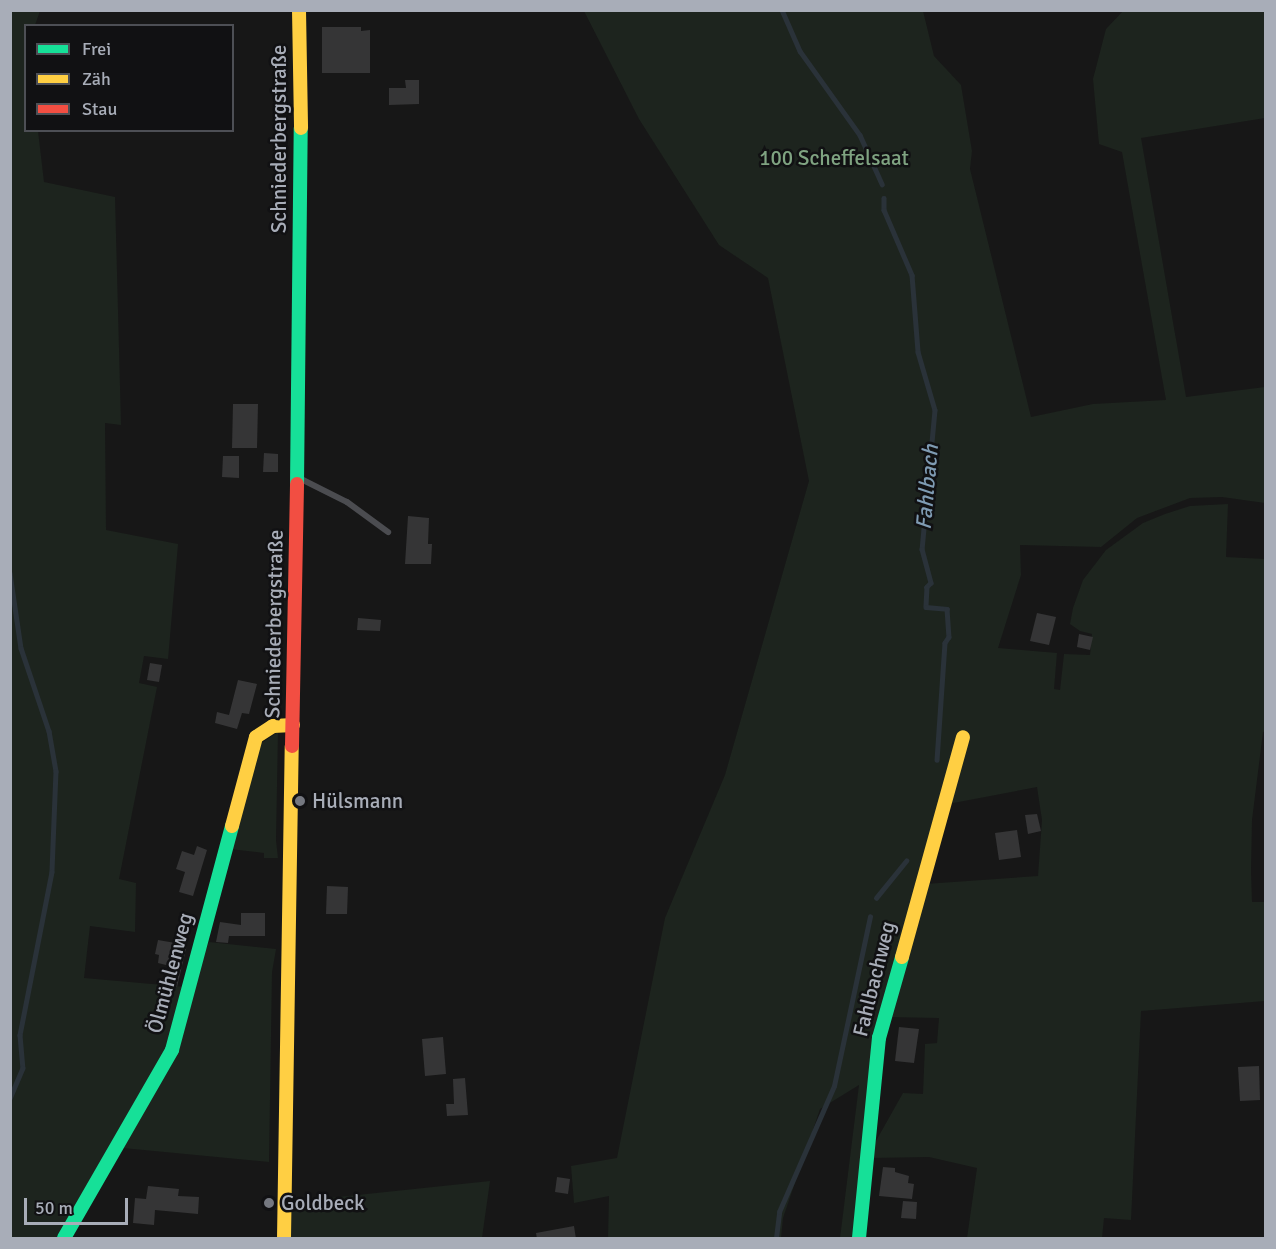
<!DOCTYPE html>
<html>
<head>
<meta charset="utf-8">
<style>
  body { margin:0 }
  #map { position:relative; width:1276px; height:1249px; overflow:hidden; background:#171717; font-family:Signika,sans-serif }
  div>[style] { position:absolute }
  .green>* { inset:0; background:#1d241e }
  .stream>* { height:4.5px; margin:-2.25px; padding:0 2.25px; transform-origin:2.25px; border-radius:2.25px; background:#2a3239 }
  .building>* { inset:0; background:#353536 }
  .lane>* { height:6px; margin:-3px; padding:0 3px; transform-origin:3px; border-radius:3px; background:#4b4c50 }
  .fast>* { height:14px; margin:-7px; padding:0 7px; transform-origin:7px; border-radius:7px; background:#16e098 }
  .slow>* { height:14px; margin:-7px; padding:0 7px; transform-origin:7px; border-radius:7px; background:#ffcf43 }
  .jam>* { height:14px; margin:-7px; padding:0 7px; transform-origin:7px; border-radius:7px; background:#f24e42 }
  .dots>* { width:16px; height:16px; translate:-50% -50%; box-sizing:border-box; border:3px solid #111113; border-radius:50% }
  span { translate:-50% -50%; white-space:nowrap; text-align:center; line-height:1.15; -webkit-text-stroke:5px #111113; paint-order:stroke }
  .street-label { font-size:21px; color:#a8adb8 }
  .park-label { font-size:21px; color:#7fa381 }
  .poi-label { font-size:21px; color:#a8adb8 }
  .left { translate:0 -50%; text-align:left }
  .water-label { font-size:22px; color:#7f9bb3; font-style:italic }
  .frame { position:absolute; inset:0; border:12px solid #a8adb8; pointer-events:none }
  .legend { position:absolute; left:24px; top:24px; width:210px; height:108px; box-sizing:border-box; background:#111113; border:2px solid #4d4f55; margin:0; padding:8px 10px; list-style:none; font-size:18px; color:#a8adb8 }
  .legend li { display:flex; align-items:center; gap:12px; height:30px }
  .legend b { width:30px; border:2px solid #4d4f55 }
  .scale { position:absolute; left:24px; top:1198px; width:104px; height:27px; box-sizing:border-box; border:3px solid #a8adb8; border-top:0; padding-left:8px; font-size:18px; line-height:21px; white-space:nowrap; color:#a8adb8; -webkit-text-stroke:4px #111113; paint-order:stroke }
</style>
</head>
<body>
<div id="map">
  <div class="green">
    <div style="clip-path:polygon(10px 11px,40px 11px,35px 25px,26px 26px,26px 130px,38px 131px,44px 182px,115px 197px,121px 425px,105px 423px,106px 530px,178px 544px,168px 659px,144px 656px,139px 683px,157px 687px,119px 879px,136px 883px,135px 932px,90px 926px,84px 978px,186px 987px,169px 1048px,60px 1238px,10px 1238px)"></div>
    <div style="clip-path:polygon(584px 11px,923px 11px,934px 56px,961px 85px,972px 151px,970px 169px,1031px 417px,1093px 404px,1166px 400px,1122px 152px,1099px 144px,1093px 79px,1106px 29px,1123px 11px,1265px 11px,1265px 118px,1141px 138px,1186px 397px,1265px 387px,1265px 503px,1222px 497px,1190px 498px,1137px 518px,1101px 547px,1020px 545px,1021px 575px,998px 648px,1057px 653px,1054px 689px,1060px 690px,1064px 654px,1090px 655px,1092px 634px,1080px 631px,1070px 624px,1073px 608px,1083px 580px,1106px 550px,1143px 523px,1165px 514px,1190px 506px,1228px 504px,1226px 557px,1265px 559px,1266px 731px,1263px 732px,1252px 820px,1251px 871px,1252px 902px,1265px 902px,1265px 1001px,1141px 1011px,1131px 1220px,1104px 1218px,1102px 1238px,967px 1238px,977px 1168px,929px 1157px,870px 1158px,872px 1148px,903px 1093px,923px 1094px,925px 1044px,937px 1043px,939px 1018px,887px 1017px,925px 884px,1038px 876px,1042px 820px,1037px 787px,948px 804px,877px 1038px,855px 1238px,840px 1238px,859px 1085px,820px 1109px,783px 1218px,781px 1238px,608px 1238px,609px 1196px,574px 1203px,571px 1166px,617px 1158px,665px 918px,725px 775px,809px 481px,768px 278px,719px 245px,639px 119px)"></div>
    <div style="clip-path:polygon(278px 732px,276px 840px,278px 858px,264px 858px,264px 853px,230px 849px,260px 744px)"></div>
    <div style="clip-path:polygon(209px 942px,276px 949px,272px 972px,269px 1162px,123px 1148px)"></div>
    <div style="clip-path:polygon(490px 1181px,482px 1238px,290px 1238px,291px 1202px)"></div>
  </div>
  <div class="stream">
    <div style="left:782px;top:10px;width:45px;rotate:66.3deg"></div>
    <div style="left:800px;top:51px;width:103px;rotate:54.5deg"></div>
    <div style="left:860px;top:135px;width:54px;rotate:65.8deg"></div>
    <div style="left:884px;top:198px;width:12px;rotate:90deg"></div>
    <div style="left:884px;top:210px;width:71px;rotate:66.7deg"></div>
    <div style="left:912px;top:275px;width:77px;rotate:85.5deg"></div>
    <div style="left:918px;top:352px;width:60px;rotate:73.7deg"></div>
    <div style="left:935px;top:410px;width:140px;rotate:95.3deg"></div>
    <div style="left:922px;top:549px;width:35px;rotate:75deg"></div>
    <div style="left:931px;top:583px;width:6px;rotate:135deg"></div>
    <div style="left:927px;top:587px;width:20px;rotate:93deg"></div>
    <div style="left:926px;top:607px;width:21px;rotate:5deg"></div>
    <div style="left:947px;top:609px;width:28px;rotate:86deg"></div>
    <div style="left:949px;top:637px;width:7px;rotate:124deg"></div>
    <div style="left:945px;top:643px;width:117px;rotate:93.9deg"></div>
    <div style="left:10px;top:573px;width:76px;rotate:81.7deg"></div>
    <div style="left:21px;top:648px;width:88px;rotate:71.4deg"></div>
    <div style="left:49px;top:731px;width:41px;rotate:80.1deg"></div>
    <div style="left:56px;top:771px;width:101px;rotate:92.3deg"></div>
    <div style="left:52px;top:872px;width:166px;rotate:101.1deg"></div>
    <div style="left:20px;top:1035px;width:33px;rotate:85deg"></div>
    <div style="left:23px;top:1068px;width:33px;rotate:113deg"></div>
    <div style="left:876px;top:898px;width:48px;rotate:-51deg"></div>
    <div style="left:776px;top:1238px;width:26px;rotate:-83deg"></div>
    <div style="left:779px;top:1212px;width:137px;rotate:-66.4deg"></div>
    <div style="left:834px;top:1086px;width:173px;rotate:-78deg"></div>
  </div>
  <div class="building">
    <div style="clip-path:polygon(322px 27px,361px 27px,361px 31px,370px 30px,370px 73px,322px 73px)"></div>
    <div style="clip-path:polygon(405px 80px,419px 80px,419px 104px,389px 105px,389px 88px,406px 88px)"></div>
    <div style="clip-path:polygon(233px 404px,258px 404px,257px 448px,232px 448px)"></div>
    <div style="clip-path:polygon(264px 453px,278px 454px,278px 472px,263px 472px)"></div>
    <div style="clip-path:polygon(223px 456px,239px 456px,239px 478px,222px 477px)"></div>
    <div style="clip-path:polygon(408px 516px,429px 518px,428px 544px,432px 544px,431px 564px,405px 564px)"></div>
    <div style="clip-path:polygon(1037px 613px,1056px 617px,1049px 645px,1030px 641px)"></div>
    <div style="clip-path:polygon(358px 618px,381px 620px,380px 631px,357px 630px)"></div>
    <div style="clip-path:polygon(1079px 634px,1093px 637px,1090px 650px,1077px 647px)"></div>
    <div style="clip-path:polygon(150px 663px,162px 665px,159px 682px,147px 680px)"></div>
    <div style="clip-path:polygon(238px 680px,257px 684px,249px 714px,242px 713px,237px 729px,215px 723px,217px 712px,229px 715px)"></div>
    <div style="clip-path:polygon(1037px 814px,1041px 831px,1028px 834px,1025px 815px)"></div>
    <div style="clip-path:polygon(1017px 830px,1021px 857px,999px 860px,995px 833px)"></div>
    <div style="clip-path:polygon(197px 846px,207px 850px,193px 896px,179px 892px,185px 872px,176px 869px,182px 851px,194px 855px)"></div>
    <div style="clip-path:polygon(327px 886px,348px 887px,347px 914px,326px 914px)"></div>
    <div style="clip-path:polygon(241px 913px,265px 913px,265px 936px,229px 936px,228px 943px,216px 942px,220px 922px,241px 925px)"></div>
    <div style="clip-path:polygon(158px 940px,187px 945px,177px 987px,166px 984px,170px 966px,158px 963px,159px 955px,155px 954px)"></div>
    <div style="clip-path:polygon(899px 1027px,919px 1029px,914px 1063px,895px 1061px)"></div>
    <div style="clip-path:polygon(443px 1037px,446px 1074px,425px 1076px,422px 1039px)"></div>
    <div style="clip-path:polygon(1259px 1066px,1260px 1100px,1240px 1101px,1238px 1067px)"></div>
    <div style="clip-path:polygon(465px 1078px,468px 1115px,447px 1116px,446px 1104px,454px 1104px,453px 1079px)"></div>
    <div style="clip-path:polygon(883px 1167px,895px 1168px,895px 1172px,909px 1176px,908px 1183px,914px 1184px,912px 1199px,879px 1196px)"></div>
    <div style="clip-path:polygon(557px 1177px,570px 1179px,568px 1194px,555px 1192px)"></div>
    <div style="clip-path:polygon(148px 1186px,179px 1189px,178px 1196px,199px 1197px,198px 1214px,155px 1210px,154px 1225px,133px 1223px,135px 1198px,146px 1199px)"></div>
    <div style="clip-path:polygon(903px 1201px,917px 1202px,916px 1219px,901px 1218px)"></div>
    <div style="clip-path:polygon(574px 1226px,576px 1239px,537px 1239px,536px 1233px)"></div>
  </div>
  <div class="lane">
    <div style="left:301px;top:479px;width:51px;rotate:26.6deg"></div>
    <div style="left:347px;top:502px;width:51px;rotate:36.2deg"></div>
  </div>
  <div class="fast">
    <div style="left:297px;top:484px;width:356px;rotate:-89.4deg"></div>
    <div style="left:64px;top:1238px;width:217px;rotate:-60.1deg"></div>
    <div style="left:172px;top:1050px;width:232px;rotate:-75deg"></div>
    <div style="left:859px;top:1238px;width:201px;rotate:-84.3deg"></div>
    <div style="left:879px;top:1038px;width:84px;rotate:-74.1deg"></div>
  </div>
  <div class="slow">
    <div style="left:299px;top:10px;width:118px;rotate:89deg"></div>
    <div style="left:232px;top:826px;width:92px;rotate:-74.9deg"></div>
    <div style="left:256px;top:737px;width:20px;rotate:-33deg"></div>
    <div style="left:273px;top:726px;width:20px;rotate:-3deg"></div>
    <div style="left:902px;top:957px;width:228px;rotate:-74.5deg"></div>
    <div style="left:284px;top:1238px;width:492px;rotate:-89.1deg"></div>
  </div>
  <div class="jam">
    <div style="left:292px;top:746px;width:262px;rotate:-88.9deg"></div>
  </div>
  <div class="dots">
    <div style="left:300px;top:801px;background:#757880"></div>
    <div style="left:269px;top:1203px;background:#757880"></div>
  </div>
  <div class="street-label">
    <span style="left:279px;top:139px;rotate:-90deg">Schniederbergstraße</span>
    <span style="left:274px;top:624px;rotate:-89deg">Schniederbergstraße</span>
    <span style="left:170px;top:973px;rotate:-75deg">Ölmühlenweg</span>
    <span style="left:874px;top:979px;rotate:-76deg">Fahlbachweg</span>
  </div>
  <div class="park-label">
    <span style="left:834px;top:158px">100 Scheffelsaat</span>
  </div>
  <div class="poi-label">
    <span class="left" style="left:312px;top:801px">Hülsmann</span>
    <span class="left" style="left:281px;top:1203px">Goldbeck</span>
  </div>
  <div class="water-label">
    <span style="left:927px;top:487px;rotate:-85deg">Fahlbach</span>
  </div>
  <div class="frame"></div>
  <ul class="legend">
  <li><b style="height:8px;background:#16e098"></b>Frei</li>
  <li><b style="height:8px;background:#ffcf43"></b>Zäh</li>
  <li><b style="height:8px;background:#f24e42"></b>Stau</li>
  </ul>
  <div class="scale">50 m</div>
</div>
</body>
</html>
